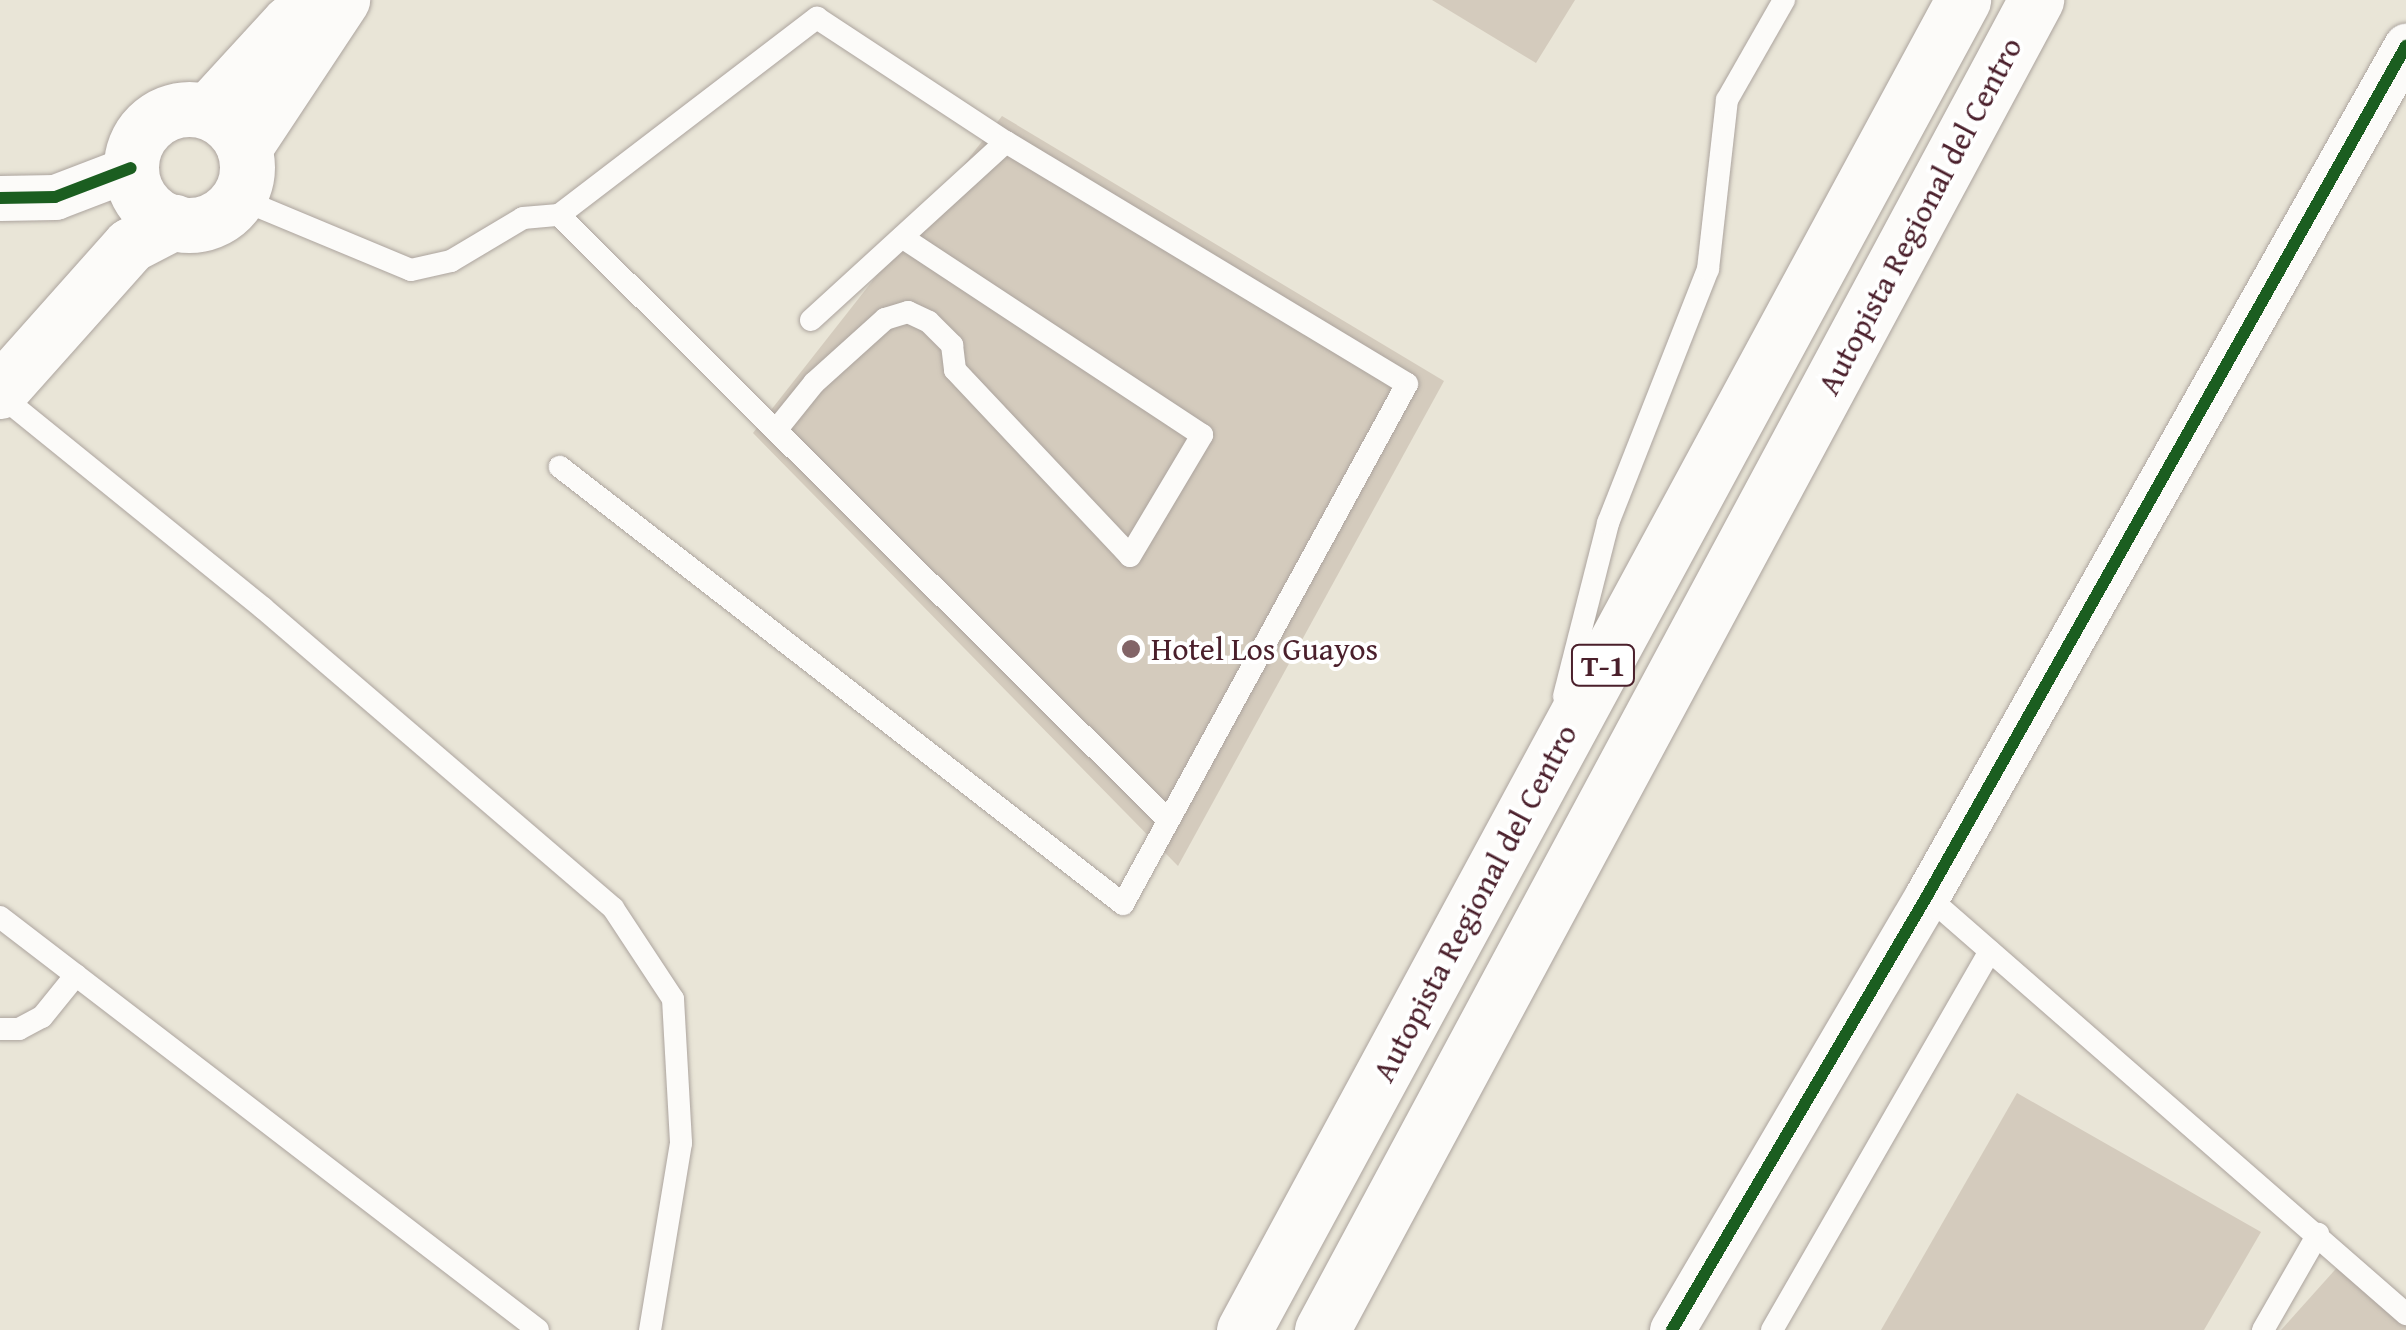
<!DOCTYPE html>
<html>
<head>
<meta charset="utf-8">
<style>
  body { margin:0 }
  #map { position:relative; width:2406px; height:1330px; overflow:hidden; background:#e9e5d7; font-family:"Gentium Book Plus",serif }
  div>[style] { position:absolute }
  .building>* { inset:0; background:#d4cbbd }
  .roads { filter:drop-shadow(0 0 2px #aca49e) drop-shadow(0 0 2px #aca49e) }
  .lane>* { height:22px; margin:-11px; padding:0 11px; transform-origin:11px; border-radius:11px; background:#fcfbf9 }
  .street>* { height:45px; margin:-22.5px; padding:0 22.5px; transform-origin:22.5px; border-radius:22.5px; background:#fcfbf9 }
  .secondary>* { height:55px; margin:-27.5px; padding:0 27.5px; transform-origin:27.5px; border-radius:27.5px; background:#fcfbf9 }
  .secondary>.ring { margin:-27.5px; padding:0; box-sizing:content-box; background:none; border:55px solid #fcfbf9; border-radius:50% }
  .highway>* { height:55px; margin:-27.5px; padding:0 27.5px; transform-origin:27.5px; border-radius:27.5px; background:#fcfbf9 }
  .cycleway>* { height:12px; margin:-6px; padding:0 6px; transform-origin:6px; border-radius:6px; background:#1b5e20 }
  .dots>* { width:28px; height:28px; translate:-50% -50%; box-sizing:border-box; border:5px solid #fff; border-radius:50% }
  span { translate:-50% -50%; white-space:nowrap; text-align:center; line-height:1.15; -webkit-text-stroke:8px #fff; paint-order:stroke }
  .shield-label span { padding:2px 8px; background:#fff; border:2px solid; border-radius:8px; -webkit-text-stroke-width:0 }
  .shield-label { font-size:30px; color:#4a1f2b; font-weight:700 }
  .street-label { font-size:32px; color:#4a1f2b }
  .poi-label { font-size:32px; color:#4a1f2b }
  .left { translate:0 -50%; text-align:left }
</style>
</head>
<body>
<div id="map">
  <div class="building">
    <div style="clip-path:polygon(1432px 0,1575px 0,1536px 63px)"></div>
    <div style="clip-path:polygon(1002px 116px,1444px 381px,1178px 866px,753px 433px)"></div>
    <div style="clip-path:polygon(2017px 1093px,2261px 1232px,2204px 1330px,1881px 1330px)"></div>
    <div style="clip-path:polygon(2342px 1262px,2406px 1319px,2406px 1330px,2281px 1330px)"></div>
  </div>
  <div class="roads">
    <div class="lane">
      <div style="left:238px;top:198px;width:187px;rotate:22.6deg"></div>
      <div style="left:411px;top:270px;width:41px;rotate:-12.7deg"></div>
      <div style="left:451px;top:261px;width:84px;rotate:-30.8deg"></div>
      <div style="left:523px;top:218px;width:36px;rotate:-5deg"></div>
      <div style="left:559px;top:215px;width:857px;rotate:44.81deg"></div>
      <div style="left:559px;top:215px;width:325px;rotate:-37.4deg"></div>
      <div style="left:817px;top:18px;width:226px;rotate:33.3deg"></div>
      <div style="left:1006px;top:142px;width:468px;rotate:31.1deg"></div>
      <div style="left:1407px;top:384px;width:592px;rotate:118.64deg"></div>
      <div style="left:1123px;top:904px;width:713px;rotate:-142.18deg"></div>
      <div style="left:811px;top:320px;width:264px;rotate:-42.4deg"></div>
      <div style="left:0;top:395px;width:338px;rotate:39deg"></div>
      <div style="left:263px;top:608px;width:461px;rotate:40.6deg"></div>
      <div style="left:613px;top:908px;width:109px;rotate:56.6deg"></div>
      <div style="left:673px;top:999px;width:144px;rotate:86.8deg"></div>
      <div style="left:681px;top:1143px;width:190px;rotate:99.4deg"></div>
      <div style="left:777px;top:429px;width:59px;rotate:-51.2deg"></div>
      <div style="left:814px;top:383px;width:96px;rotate:-42deg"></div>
      <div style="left:885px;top:319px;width:24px;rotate:-17deg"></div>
      <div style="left:908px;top:312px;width:23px;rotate:25deg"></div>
      <div style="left:929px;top:322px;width:33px;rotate:45deg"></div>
      <div style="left:952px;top:345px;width:25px;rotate:83deg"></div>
      <div style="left:955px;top:370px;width:255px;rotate:46.7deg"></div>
      <div style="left:1130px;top:556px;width:141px;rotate:-59.2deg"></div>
      <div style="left:1202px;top:435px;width:359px;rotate:-146.6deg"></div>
      <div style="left:1564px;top:696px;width:179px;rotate:-75.7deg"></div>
      <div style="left:1608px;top:523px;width:273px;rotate:-68.5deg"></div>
      <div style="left:1708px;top:269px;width:170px;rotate:-83.6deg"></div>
      <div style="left:1727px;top:100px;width:115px;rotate:-60.3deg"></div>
      <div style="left:1927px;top:896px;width:636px;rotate:41.11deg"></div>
      <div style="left:0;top:917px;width:678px;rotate:37.51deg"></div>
      <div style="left:0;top:1029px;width:19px"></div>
      <div style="left:19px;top:1029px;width:26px;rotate:-28deg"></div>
      <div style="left:42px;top:1017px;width:54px;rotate:-51deg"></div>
      <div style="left:1772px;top:1330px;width:437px;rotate:-60.1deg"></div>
      <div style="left:2263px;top:1330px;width:111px;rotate:-60.2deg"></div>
    </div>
    <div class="street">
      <div style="left:0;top:198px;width:55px;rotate:-1deg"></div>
      <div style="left:55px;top:197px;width:81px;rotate:-20.9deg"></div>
      <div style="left:1672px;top:1330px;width:503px;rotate:-59.56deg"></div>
      <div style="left:1927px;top:896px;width:976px;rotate:-60.6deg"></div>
    </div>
    <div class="secondary">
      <div class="ring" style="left:131px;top:109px;width:61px;height:61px"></div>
      <div style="left:208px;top:111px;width:120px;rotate:-47.4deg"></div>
      <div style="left:289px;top:23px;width:28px;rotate:-35deg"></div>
      <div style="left:244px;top:148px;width:178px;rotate:-56.5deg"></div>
      <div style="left:0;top:391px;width:195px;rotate:-48.3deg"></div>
      <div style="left:130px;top:245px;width:50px;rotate:-27.6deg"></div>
    </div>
    <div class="highway">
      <div style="left:1244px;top:1330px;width:1512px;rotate:-61.6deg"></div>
      <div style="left:1322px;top:1330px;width:1510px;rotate:-61.77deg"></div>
    </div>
  </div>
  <div class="cycleway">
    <div style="left:0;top:198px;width:55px;rotate:-1deg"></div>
    <div style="left:55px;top:197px;width:81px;rotate:-20.9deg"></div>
    <div style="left:1672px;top:1330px;width:503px;rotate:-59.56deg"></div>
    <div style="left:1927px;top:896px;width:976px;rotate:-60.6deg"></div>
  </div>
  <div class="dots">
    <div style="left:1131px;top:649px;background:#826467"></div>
  </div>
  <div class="shield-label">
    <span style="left:1603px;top:665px">T-1</span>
  </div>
  <div class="street-label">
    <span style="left:1920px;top:216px;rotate:-62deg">Autopista Regional del Centro</span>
    <span style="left:1475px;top:903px;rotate:-62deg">Autopista Regional del Centro</span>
  </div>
  <div class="poi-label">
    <span class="left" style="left:1151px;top:649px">Hotel Los Guayos</span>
  </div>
</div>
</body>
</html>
